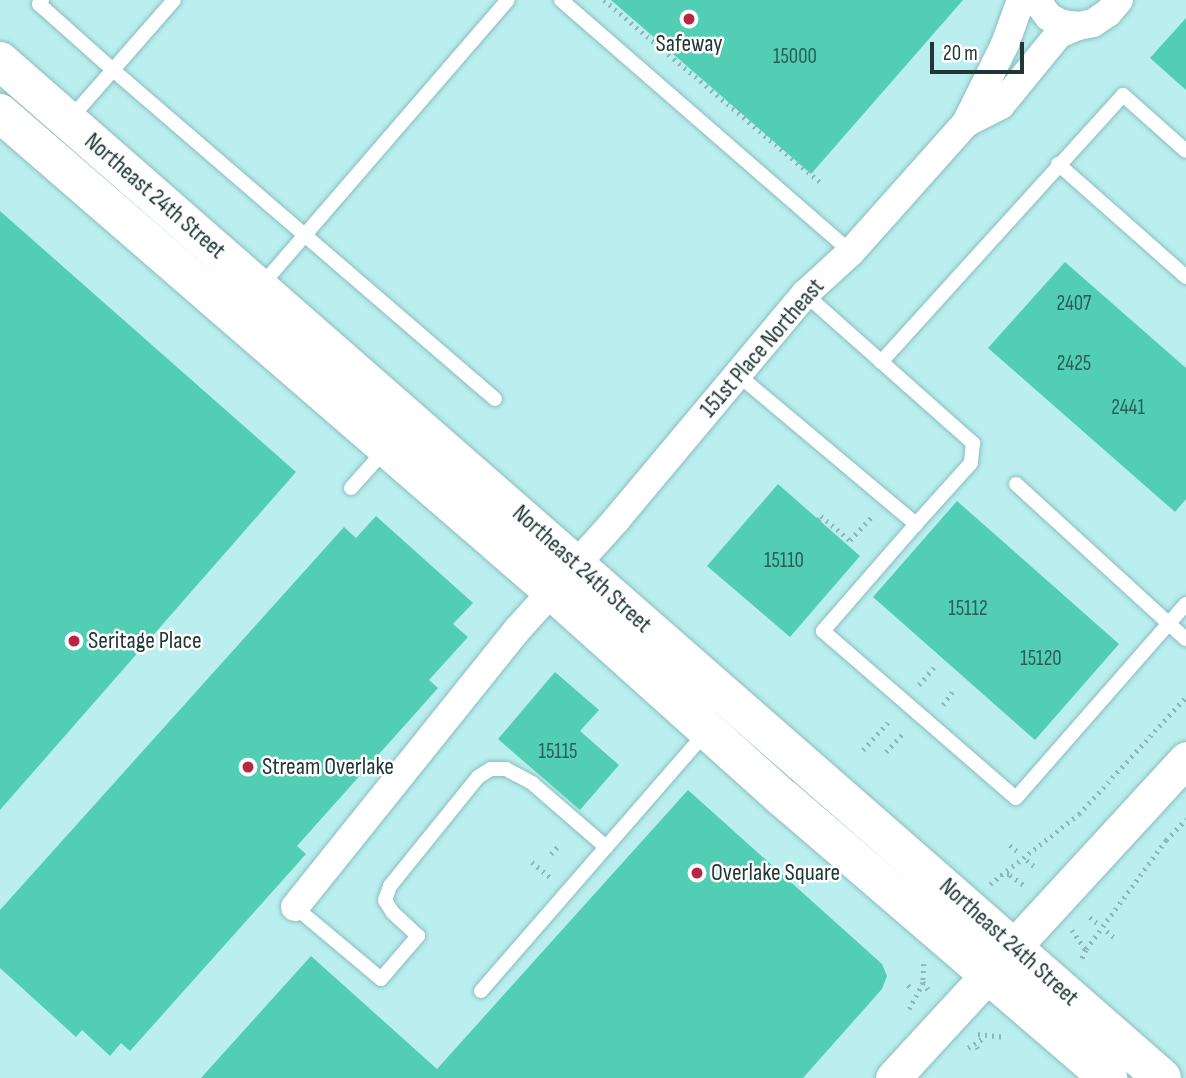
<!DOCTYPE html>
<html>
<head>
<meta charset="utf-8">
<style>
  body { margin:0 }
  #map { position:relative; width:1186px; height:1078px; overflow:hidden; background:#bbefef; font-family:"Sofia Sans Condensed",sans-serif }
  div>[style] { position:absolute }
  .building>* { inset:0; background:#51ceb4 }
  .path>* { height:4.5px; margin-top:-2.25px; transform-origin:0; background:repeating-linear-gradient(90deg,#8cb7b7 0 2px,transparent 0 7px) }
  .roads { filter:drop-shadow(0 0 2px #8abdbe) drop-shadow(0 0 2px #8abdbe) }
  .service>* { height:14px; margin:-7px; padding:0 7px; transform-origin:7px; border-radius:7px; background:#fff }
  .minor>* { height:28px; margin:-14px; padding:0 14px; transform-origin:14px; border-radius:14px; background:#fff }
  .tertiary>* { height:35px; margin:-17.5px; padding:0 17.5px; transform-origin:17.5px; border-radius:17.5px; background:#fff }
  .secondary>* { height:38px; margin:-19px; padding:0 19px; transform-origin:19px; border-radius:19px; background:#fff }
  .dots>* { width:19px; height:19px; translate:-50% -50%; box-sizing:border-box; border:4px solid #fff; border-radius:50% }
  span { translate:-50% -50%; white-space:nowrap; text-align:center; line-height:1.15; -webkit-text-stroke:5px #fff; paint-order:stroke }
  .number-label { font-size:21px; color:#2d5c56 }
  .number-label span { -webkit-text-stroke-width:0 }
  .poi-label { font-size:24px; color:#213636 }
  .left { translate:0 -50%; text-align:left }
  .street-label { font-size:24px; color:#213636 }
  .scale { position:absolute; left:930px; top:42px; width:94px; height:32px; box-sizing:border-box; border:4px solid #213636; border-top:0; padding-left:9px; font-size:21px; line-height:24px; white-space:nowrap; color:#213636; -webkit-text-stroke:5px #fff; paint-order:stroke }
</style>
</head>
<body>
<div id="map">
  <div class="building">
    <div style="clip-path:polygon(611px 0,963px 0,811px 174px)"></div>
    <div style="clip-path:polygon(1186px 18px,1186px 90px,1150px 58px)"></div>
    <div style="clip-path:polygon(0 211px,296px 472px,0 810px)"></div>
    <div style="clip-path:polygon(1065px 262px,1186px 368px,1186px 499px,1175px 512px,988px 348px)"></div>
    <div style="clip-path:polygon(778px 484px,860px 556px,790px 637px,707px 566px)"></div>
    <div style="clip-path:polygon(957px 501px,1119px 644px,1035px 740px,873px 597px)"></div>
    <div style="clip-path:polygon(376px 516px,473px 603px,453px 624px,468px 637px,429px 680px,438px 688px,297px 846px,306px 854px,130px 1051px,121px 1043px,110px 1056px,82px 1030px,76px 1037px,0 968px,0 910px,344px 527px,356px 538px)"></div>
    <div style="clip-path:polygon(555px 672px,599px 710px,580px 731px,619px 765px,580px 810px,498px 739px)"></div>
    <div style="clip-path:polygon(688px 790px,882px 964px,887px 976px,882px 989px,803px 1078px,201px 1078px,311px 956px,437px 1069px)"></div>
  </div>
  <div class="path">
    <div style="left:604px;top:0;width:282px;rotate:40.1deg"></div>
    <div style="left:818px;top:520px;width:5px;rotate:-53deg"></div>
    <div style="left:821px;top:516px;width:38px;rotate:40deg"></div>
    <div style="left:850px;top:540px;width:33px;rotate:-47deg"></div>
    <div style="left:919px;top:685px;width:23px;rotate:-50deg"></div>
    <div style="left:943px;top:705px;width:16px;rotate:-55deg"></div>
    <div style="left:863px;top:750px;width:40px;rotate:-48deg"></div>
    <div style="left:886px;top:752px;width:27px;rotate:-48deg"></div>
    <div style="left:1010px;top:845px;width:11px;rotate:41deg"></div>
    <div style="left:551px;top:854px;width:11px;rotate:-49deg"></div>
    <div style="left:1027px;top:860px;width:11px;rotate:41deg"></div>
    <div style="left:532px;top:862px;width:23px;rotate:40deg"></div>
    <div style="left:1000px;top:875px;width:10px"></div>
    <div style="left:1010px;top:875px;width:19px;rotate:36deg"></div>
    <div style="left:990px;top:884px;width:113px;rotate:-38.2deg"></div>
    <div style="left:1079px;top:814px;width:159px;rotate:-47.6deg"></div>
    <div style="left:1090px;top:917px;width:11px;rotate:41deg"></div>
    <div style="left:1072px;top:930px;width:24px;rotate:55deg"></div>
    <div style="left:1086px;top:950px;width:12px;rotate:114deg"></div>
    <div style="left:1107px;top:931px;width:13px;rotate:42deg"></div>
    <div style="left:1086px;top:949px;width:135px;rotate:-53.7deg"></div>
    <div style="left:1166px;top:840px;width:29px;rotate:-46deg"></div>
    <div style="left:924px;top:964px;width:18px;rotate:93deg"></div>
    <div style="left:923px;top:982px;width:11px;rotate:56deg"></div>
    <div style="left:908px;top:985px;width:7px;rotate:45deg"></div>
    <div style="left:909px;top:1009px;width:30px;rotate:-62deg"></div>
    <div style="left:978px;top:1034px;width:28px;rotate:6deg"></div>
    <div style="left:977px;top:1047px;width:4px;rotate:56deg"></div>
    <div style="left:968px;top:1048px;width:20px;rotate:-33deg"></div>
  </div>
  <div class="roads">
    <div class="service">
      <div style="left:42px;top:0;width:5px;rotate:127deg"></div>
      <div style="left:39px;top:4px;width:99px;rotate:41.7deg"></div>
      <div style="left:113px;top:70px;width:504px;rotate:40.74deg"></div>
      <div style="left:561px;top:0;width:384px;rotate:41deg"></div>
      <div style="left:69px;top:120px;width:159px;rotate:-48.8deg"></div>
      <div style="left:1058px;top:164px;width:171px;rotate:41.4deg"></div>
      <div style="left:260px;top:287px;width:379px;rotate:-49.2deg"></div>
      <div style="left:805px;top:294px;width:225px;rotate:41.6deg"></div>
      <div style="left:973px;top:443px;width:20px;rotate:96deg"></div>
      <div style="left:971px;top:463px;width:82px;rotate:132deg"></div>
      <div style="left:881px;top:362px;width:360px;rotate:-47.8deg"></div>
      <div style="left:1123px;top:95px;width:84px;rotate:41.6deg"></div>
      <div style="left:737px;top:374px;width:234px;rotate:40deg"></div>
      <div style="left:916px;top:524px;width:142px;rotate:131deg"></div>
      <div style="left:823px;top:631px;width:255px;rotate:40.9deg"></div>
      <div style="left:1016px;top:798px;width:258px;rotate:-48.8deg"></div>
      <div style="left:1016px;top:484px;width:230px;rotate:42.4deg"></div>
      <div style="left:351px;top:488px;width:51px;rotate:-48.2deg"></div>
      <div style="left:295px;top:907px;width:112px;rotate:39.9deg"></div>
      <div style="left:381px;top:979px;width:57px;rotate:-49.3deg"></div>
      <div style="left:418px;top:936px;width:34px;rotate:-137deg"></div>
      <div style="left:393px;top:913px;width:15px;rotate:-122deg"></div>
      <div style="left:385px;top:900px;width:15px;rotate:-70deg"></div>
      <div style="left:390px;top:886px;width:140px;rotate:-51.1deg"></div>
      <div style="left:478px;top:777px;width:15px;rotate:-32deg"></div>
      <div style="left:491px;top:769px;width:15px"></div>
      <div style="left:506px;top:769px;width:30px;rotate:28deg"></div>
      <div style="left:532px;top:783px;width:98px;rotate:40.9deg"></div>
      <div style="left:481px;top:991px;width:344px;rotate:-49deg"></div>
    </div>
    <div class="minor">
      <div style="left:1036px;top:0;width:21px;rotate:53deg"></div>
      <div style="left:1049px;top:17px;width:15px;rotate:28deg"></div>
      <div style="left:1062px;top:24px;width:16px;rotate:7deg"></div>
      <div style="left:1078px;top:26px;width:15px;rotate:-11deg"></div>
      <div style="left:1093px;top:23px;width:18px;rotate:-34deg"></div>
      <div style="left:1108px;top:13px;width:17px;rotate:-50deg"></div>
      <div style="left:966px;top:123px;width:88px;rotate:-63.7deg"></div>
      <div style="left:1005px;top:44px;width:47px;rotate:-70deg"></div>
      <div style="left:295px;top:907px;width:356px;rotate:-51.3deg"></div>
      <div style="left:518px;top:629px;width:147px;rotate:-48deg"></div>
      <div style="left:616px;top:520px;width:295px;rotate:-50.1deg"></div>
      <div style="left:805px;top:294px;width:62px;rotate:-42.4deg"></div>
      <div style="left:851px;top:252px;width:173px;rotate:-48.3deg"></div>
      <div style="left:966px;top:123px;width:39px;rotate:-27deg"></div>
      <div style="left:1001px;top:105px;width:92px;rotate:-50.8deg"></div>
      <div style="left:1059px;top:34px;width:21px;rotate:-23deg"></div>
    </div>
    <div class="tertiary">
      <div style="left:893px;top:1078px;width:433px;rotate:-47.4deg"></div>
    </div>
    <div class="secondary">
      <div style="left:0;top:61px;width:1544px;rotate:41.19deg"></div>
      <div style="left:0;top:113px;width:730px;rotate:40.89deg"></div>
      <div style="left:552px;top:591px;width:310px;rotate:41.9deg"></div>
      <div style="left:783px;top:798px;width:429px;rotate:40.7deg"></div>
    </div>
  </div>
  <div class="dots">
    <div style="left:689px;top:19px;background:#b82642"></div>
    <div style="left:74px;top:641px;background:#b82642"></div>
    <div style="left:248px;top:767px;background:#b82642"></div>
    <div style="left:697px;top:873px;background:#b82642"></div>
  </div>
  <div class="number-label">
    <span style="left:795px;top:57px">15000</span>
    <span style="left:1074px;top:304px">2407</span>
    <span style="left:1074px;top:364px">2425</span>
    <span style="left:1128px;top:408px">2441</span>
    <span style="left:784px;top:561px">15110</span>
    <span style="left:968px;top:609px">15112</span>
    <span style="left:1041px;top:659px">15120</span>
    <span style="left:558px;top:752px">15115</span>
  </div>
  <div class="poi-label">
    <span style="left:689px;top:44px">Safeway</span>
    <span class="left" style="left:88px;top:641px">Seritage Place</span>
    <span class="left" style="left:262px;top:767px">Stream Overlake</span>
    <span class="left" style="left:711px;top:873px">Overlake Square</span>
  </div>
  <div class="street-label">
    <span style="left:155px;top:196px;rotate:41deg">Northeast 24th Street</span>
    <span style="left:762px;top:348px;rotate:-49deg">151st Place Northeast</span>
    <span style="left:582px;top:569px;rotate:42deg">Northeast 24th Street</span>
    <span style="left:1009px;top:942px;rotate:42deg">Northeast 24th Street</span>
  </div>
  <div class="scale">20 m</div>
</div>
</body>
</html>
